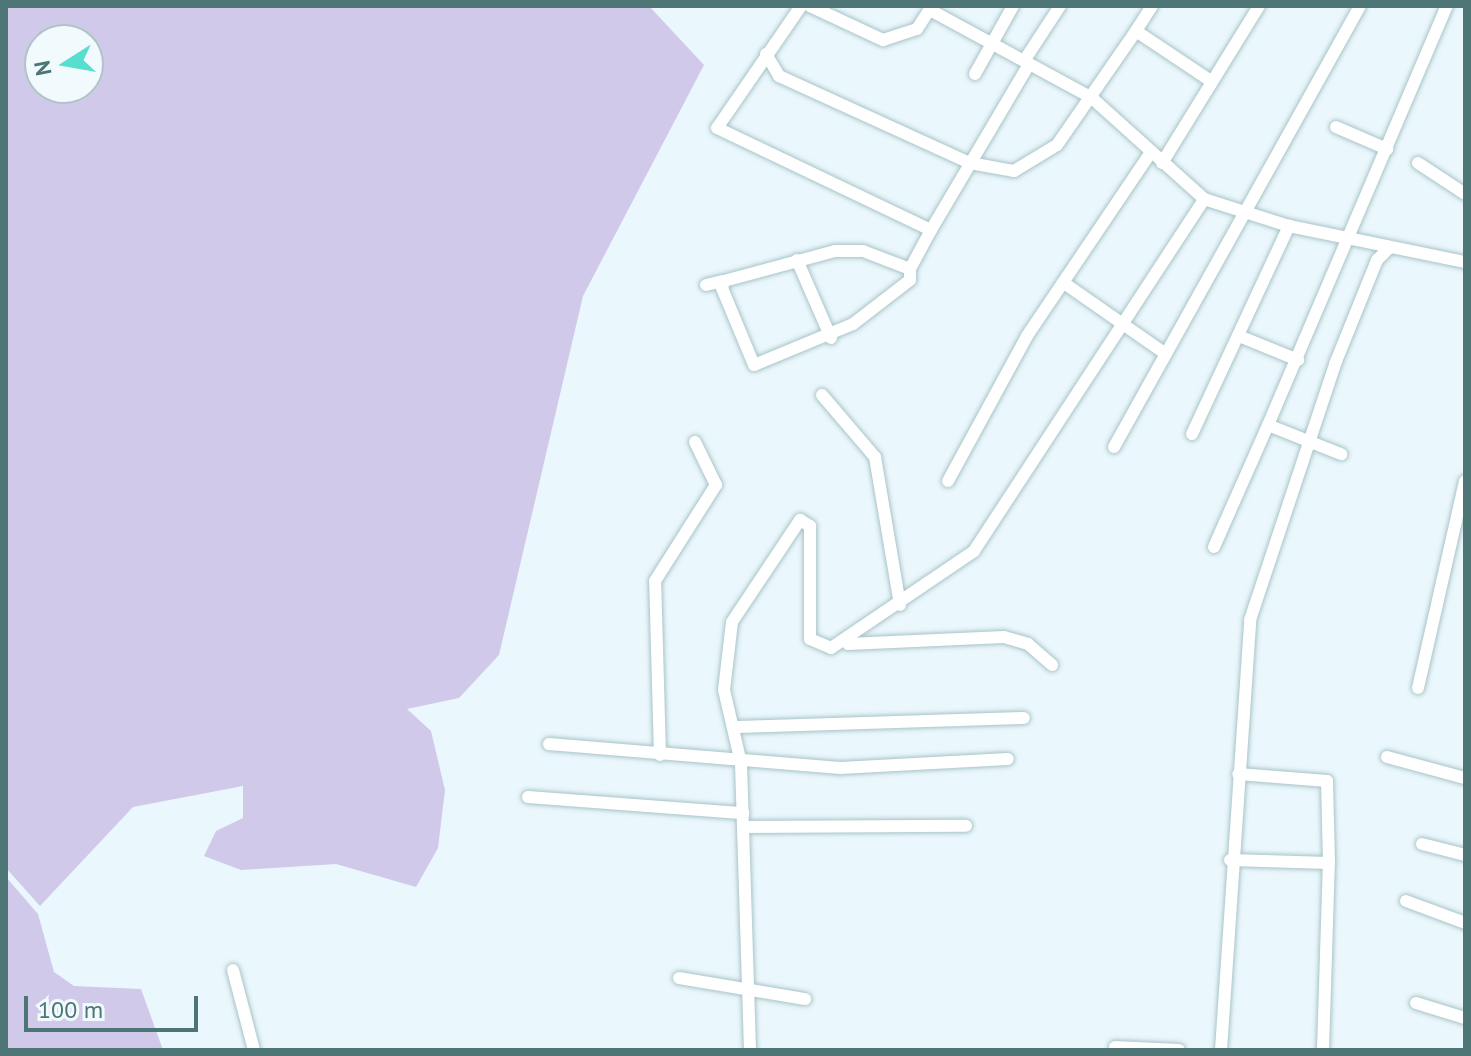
<!DOCTYPE html>
<html>
<head>
<meta charset="utf-8">
<style>
  body { margin:0 }
  #map { position:relative; width:1471px; height:1056px; overflow:hidden; background:#eaf7fc; font-family:"PT Sans",sans-serif }
  div>[style] { position:absolute }
  .green>* { inset:0; background:#d1c9e9 }
  .roads { filter:drop-shadow(0 0 2px #a8c4c7) drop-shadow(0 0 2px #a8c4c7) }
  .street>* { height:12px; margin:-6px; padding:0 6px; transform-origin:6px; border-radius:6px; background:#fff }
  span { translate:-50% -50%; white-space:nowrap; text-align:center; line-height:1.15; -webkit-text-stroke:6px #f1fbfe; paint-order:stroke }
  .frame { position:absolute; inset:0; border:8px solid #4e7576; pointer-events:none }
  .north { position:absolute; left:24px; top:24px; width:80px; height:80px; box-sizing:border-box; background:#f1fbfe; border:2px solid #b0c5c8; border-radius:50%; rotate:259deg; font-size:22px; font-weight:700; line-height:32px; text-align:center; color:#4e7576 }
  .north::after { content:''; display:block; margin:auto; width:28px; height:36px; background:#57decf; clip-path:polygon(50% 0,100% 100%,50% 72%,0 100%) }
  .scale { position:absolute; left:24px; top:996px; width:174px; height:36px; box-sizing:border-box; border:4px solid #4e7576; border-top:0; padding-left:10px; font-size:24px; line-height:28px; white-space:nowrap; color:#4e7576; -webkit-text-stroke:6px #f1fbfe; paint-order:stroke }
</style>
</head>
<body>
<div id="map">
  <div class="green">
    <div style="clip-path:polygon(evenodd,6px 6px,649px 6px,704px 65px,583px 296px,499px 655px,459px 698px,407px 709px,431px 731px,445px 790px,438px 848px,416px 887px,336px 864px,241px 870px,204px 856px,216px 831px,243px 818px,243px 786px,133px 807px,40px 906px,6px 868px,6px 6px,40px 40px,88px 40px,88px 88px,40px 88px,40px 40px)"></div>
    <div style="clip-path:polygon(6px 877px,38px 914px,54px 972px,74px 986px,141px 989px,163px 1050px,6px 1050px)"></div>
  </div>
  <div class="roads">
    <div class="street">
      <div style="left:801px;top:6px;width:148px;rotate:124.5deg"></div>
      <div style="left:717px;top:128px;width:237px;rotate:25.5deg"></div>
      <div style="left:931px;top:230px;width:193px;rotate:-59.4deg"></div>
      <div style="left:810px;top:6px;width:81px;rotate:25deg"></div>
      <div style="left:883px;top:40px;width:36px;rotate:-18deg"></div>
      <div style="left:917px;top:29px;width:27px;rotate:-57deg"></div>
      <div style="left:1152px;top:6px;width:30px;rotate:123deg"></div>
      <div style="left:1136px;top:31px;width:90px;rotate:33.7deg"></div>
      <div style="left:930px;top:10px;width:184px;rotate:28.5deg"></div>
      <div style="left:1092px;top:98px;width:151px;rotate:42deg"></div>
      <div style="left:1204px;top:199px;width:89px;rotate:17.6deg"></div>
      <div style="left:1289px;top:226px;width:180px;rotate:11.6deg"></div>
      <div style="left:766px;top:54px;width:26px;rotate:59deg"></div>
      <div style="left:779px;top:76px;width:210px;rotate:24.5deg"></div>
      <div style="left:970px;top:163px;width:45px;rotate:10.3deg"></div>
      <div style="left:1014px;top:171px;width:50px;rotate:-31.2deg"></div>
      <div style="left:1057px;top:145px;width:139px;rotate:-55.3deg"></div>
      <div style="left:1024px;top:61px;width:66px;rotate:-56.8deg"></div>
      <div style="left:975px;top:74px;width:78px;rotate:-60.8deg"></div>
      <div style="left:1336px;top:127px;width:56px;rotate:23.3deg"></div>
      <div style="left:1162px;top:163px;width:185px;rotate:-58.3deg"></div>
      <div style="left:1418px;top:163px;width:56px;rotate:33.4deg"></div>
      <div style="left:797px;top:260px;width:85px;rotate:66.4deg"></div>
      <div style="left:910px;top:269px;width:11px;rotate:90deg"></div>
      <div style="left:910px;top:280px;width:72px;rotate:142.3deg"></div>
      <div style="left:853px;top:324px;width:107px;rotate:157.5deg"></div>
      <div style="left:754px;top:365px;width:83px;rotate:-112.6deg"></div>
      <div style="left:722px;top:288px;width:7px;rotate:-74deg"></div>
      <div style="left:724px;top:281px;width:115px;rotate:-15.1deg"></div>
      <div style="left:835px;top:251px;width:28px"></div>
      <div style="left:863px;top:251px;width:50px;rotate:21deg"></div>
      <div style="left:910px;top:269px;width:44px;rotate:-61.7deg"></div>
      <div style="left:1064px;top:283px;width:121px;rotate:34.9deg"></div>
      <div style="left:706px;top:285px;width:18px;rotate:-13deg"></div>
      <div style="left:1239px;top:336px;width:64px;rotate:22.1deg"></div>
      <div style="left:822px;top:395px;width:82px;rotate:49.5deg"></div>
      <div style="left:875px;top:457px;width:150px;rotate:80.4deg"></div>
      <div style="left:1268px;top:425px;width:456px;rotate:-66.9deg"></div>
      <div style="left:1192px;top:434px;width:230px;rotate:-65deg"></div>
      <div style="left:1114px;top:447px;width:505px;rotate:-60.85deg"></div>
      <div style="left:948px;top:481px;width:165px;rotate:-61.4deg"></div>
      <div style="left:1027px;top:336px;width:222px;rotate:-56deg"></div>
      <div style="left:1214px;top:547px;width:133px;rotate:-66.1deg"></div>
      <div style="left:1268px;top:425px;width:79px;rotate:21.7deg"></div>
      <div style="left:848px;top:644px;width:156px;rotate:-2.6deg"></div>
      <div style="left:1004px;top:637px;width:25px;rotate:16deg"></div>
      <div style="left:1028px;top:644px;width:32px;rotate:41deg"></div>
      <div style="left:1418px;top:688px;width:212px;rotate:-77.2deg"></div>
      <div style="left:736px;top:727px;width:288px;rotate:-1.8deg"></div>
      <div style="left:549px;top:744px;width:292px;rotate:4.7deg"></div>
      <div style="left:840px;top:768px;width:168px;rotate:-3.1deg"></div>
      <div style="left:660px;top:755px;width:174px;rotate:-91.6deg"></div>
      <div style="left:655px;top:581px;width:114px;rotate:-57.6deg"></div>
      <div style="left:716px;top:485px;width:48px;rotate:-116deg"></div>
      <div style="left:1387px;top:757px;width:81px;rotate:15.1deg"></div>
      <div style="left:528px;top:797px;width:216px;rotate:4.3deg"></div>
      <div style="left:743px;top:827px;width:223px;rotate:-0.3deg"></div>
      <div style="left:1422px;top:844px;width:44px;rotate:14.3deg"></div>
      <div style="left:1230px;top:860px;width:99px;rotate:1.7deg"></div>
      <div style="left:1329px;top:863px;width:82px;rotate:-91.4deg"></div>
      <div style="left:1327px;top:781px;width:89px;rotate:-175.5deg"></div>
      <div style="left:1406px;top:901px;width:63px;rotate:20.4deg"></div>
      <div style="left:233px;top:970px;width:83px;rotate:75.3deg"></div>
      <div style="left:679px;top:978px;width:128px;rotate:9.5deg"></div>
      <div style="left:1416px;top:1003px;width:51px;rotate:17deg"></div>
      <div style="left:1115px;top:1047px;width:64px;rotate:2.7deg"></div>
      <div style="left:750px;top:1050px;width:287px;rotate:-91.8deg"></div>
      <div style="left:741px;top:763px;width:75px;rotate:-103.1deg"></div>
      <div style="left:724px;top:690px;width:68px;rotate:-83.3deg"></div>
      <div style="left:732px;top:622px;width:123px;rotate:-56.3deg"></div>
      <div style="left:800px;top:520px;width:12px;rotate:31deg"></div>
      <div style="left:810px;top:526px;width:113px;rotate:90deg"></div>
      <div style="left:810px;top:639px;width:23px;rotate:23deg"></div>
      <div style="left:831px;top:648px;width:173px;rotate:-34.1deg"></div>
      <div style="left:974px;top:551px;width:420px;rotate:-56.8deg"></div>
      <div style="left:1221px;top:1050px;width:431px;rotate:-86.1deg"></div>
      <div style="left:1250px;top:620px;width:270px;rotate:-71.6deg"></div>
      <div style="left:1335px;top:364px;width:112px;rotate:-68deg"></div>
      <div style="left:1377px;top:260px;width:16px;rotate:-45deg"></div>
      <div style="left:1323px;top:1050px;width:187px;rotate:-88.2deg"></div>
    </div>
  </div>
  <div class="frame"></div>
  <div class="north">N</div>
  <div class="scale">100 m</div>
</div>
</body>
</html>
